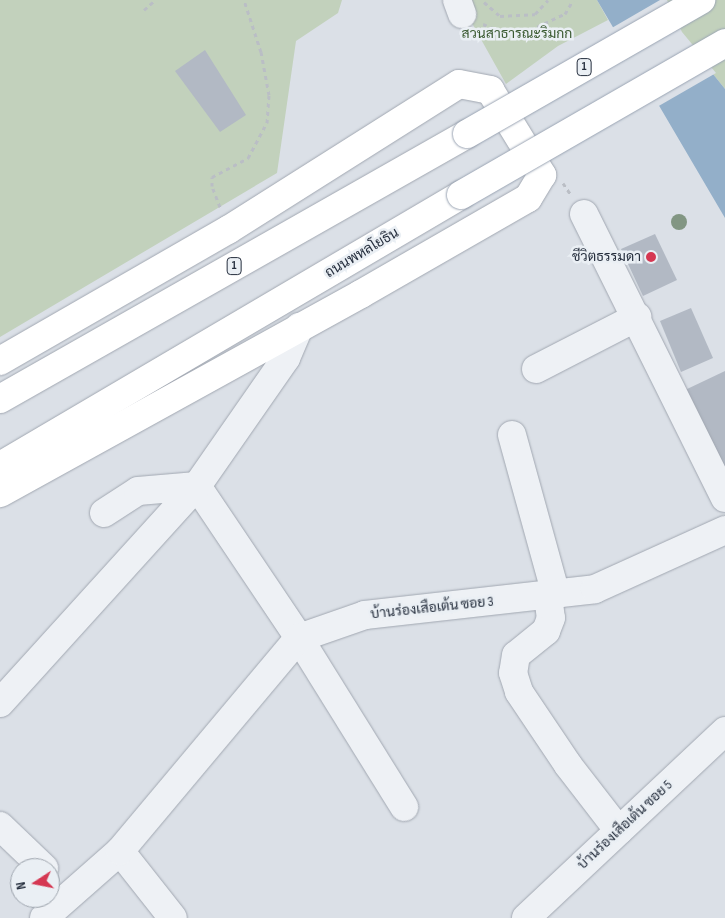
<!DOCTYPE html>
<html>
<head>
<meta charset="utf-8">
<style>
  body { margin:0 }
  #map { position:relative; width:725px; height:918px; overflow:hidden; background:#dbe0e7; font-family:"Sofia Sans Condensed",Sarabun,sans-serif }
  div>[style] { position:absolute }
  .green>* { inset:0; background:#c2d1bc }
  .water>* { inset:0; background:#93afc9 }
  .pier>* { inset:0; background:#dbe0e7 }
  .building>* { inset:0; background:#b2b9c4 }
  .path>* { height:3px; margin-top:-1.5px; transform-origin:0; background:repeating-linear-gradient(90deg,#babec5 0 4px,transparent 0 8px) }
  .roads { filter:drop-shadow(0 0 1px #a1a7b1) drop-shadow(0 0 1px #a1a7b1) }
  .minor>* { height:28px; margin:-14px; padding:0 14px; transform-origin:14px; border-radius:14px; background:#eef1f5 }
  .major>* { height:28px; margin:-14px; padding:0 14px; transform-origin:14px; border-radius:14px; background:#fff }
  .bridges { filter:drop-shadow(0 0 1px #9aa4b3) drop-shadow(0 0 1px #9aa4b3) }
  .major-bridge>* { height:28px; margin:-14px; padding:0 14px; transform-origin:14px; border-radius:14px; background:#fff }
  .trees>* { width:16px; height:16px; margin:-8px; border-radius:50%; background:#829683 }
  .dots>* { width:14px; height:14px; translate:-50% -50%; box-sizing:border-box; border:2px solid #eaeff4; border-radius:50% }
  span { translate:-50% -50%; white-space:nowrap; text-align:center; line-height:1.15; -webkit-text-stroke:5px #eaeff4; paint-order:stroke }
  .shield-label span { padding:1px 4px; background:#eaeff4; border:1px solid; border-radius:4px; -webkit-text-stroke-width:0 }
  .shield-label { font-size:12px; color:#252e3d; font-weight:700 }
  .park-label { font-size:14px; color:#3a5a31 }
  .street-label { font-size:14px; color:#252e3d }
  .poi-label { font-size:14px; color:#252e3d }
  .right { translate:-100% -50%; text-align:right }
  .north { position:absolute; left:10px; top:858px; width:50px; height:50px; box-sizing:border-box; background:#eaeff4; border:1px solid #9ba2ab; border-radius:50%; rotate:259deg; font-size:14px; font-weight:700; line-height:20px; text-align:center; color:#252e3d }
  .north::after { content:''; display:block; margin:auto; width:18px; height:22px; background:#d53752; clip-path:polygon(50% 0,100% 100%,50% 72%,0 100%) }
</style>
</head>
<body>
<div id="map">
  <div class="green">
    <div style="clip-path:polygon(0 0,342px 0,338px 13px,296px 41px,277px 173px,0 337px)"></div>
    <div style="clip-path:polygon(459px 0,597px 0,608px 20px,558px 46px,506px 84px)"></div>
    <div style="clip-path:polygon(664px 0,725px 0,725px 89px,680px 33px)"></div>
  </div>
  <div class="water">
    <div style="clip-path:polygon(597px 0,664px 0,680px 33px,725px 89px,725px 218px)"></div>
  </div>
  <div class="pier">
    <div style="clip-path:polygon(660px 0,667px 0,682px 32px,716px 73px,657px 107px,610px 29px)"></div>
  </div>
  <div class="building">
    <div style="clip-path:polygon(205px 50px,246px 115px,220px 132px,175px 71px)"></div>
    <div style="clip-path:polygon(655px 234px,677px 280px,643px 296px,621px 249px)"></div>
    <div style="clip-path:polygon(691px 308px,713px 358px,681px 372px,660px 321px)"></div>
    <div style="clip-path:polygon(725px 371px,725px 477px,685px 390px)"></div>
  </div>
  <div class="path">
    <div style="left:484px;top:2px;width:21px;rotate:41deg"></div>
    <div style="left:500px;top:16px;width:35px;rotate:-3deg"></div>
    <div style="left:535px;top:14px;width:19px;rotate:-47deg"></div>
    <div style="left:144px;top:10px;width:15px;rotate:-42deg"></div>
    <div style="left:483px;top:24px;width:15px;rotate:23deg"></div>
    <div style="left:497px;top:30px;width:33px"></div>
    <div style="left:530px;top:30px;width:38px;rotate:-25deg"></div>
    <div style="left:565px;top:14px;width:16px;rotate:-60deg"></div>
    <div style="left:563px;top:183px;width:14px;rotate:56deg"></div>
    <div style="left:220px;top:207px;width:22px;rotate:-111deg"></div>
    <div style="left:212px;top:186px;width:9px;rotate:-90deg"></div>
    <div style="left:212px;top:177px;width:41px;rotate:-27.8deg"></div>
    <div style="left:248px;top:158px;width:40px;rotate:-62deg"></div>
    <div style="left:267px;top:123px;width:28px;rotate:-86deg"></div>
    <div style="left:269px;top:95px;width:44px;rotate:-100.5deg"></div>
    <div style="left:261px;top:52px;width:55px;rotate:-108.1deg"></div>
  </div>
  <div class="roads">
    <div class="minor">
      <div style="left:457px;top:0;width:15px;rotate:70deg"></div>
      <div style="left:584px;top:214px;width:317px;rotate:63.6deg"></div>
      <div style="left:536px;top:369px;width:114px;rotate:-27.2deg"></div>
      <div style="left:512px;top:435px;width:166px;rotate:74.6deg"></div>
      <div style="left:104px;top:513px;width:40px;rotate:-32.9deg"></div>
      <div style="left:138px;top:491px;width:59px;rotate:-4.8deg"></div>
      <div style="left:197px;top:486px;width:183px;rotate:56.1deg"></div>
      <div style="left:299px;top:638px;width:199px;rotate:58.1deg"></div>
      <div style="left:548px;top:595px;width:23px;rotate:83deg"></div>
      <div style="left:551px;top:618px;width:14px;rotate:111deg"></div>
      <div style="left:546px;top:631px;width:38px;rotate:141deg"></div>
      <div style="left:516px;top:655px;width:18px;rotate:99deg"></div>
      <div style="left:513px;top:673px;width:20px;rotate:72deg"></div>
      <div style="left:519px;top:692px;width:88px;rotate:56.1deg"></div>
      <div style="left:568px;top:765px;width:83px;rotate:52.3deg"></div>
      <div style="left:0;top:703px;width:293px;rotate:-47.8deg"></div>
      <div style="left:197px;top:486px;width:156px;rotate:-55.2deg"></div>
      <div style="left:286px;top:358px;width:34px;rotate:-67deg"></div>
      <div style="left:0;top:826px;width:61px;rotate:43.7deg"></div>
      <div style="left:120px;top:851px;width:85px;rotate:51.7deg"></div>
      <div style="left:44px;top:918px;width:101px;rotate:-41.4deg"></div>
      <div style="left:120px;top:851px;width:278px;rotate:-50deg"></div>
      <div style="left:299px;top:638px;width:70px;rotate:-19.2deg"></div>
      <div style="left:365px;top:615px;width:231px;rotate:-6.4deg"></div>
      <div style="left:595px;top:589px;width:143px;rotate:-24.4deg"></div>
      <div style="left:526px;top:918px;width:273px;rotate:-43.2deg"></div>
    </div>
    <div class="major">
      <div style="left:0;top:361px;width:263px;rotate:-29.9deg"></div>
      <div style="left:228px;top:230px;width:273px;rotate:-32.3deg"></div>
      <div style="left:459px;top:84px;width:32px;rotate:11deg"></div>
      <div style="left:490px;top:90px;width:100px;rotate:58.5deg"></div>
      <div style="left:542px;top:175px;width:27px;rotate:121deg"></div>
      <div style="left:528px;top:198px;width:193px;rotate:150.1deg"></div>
      <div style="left:361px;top:294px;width:412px;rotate:151.1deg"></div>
      <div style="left:0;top:399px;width:537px;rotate:-29.57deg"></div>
      <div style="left:0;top:466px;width:535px;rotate:-30.45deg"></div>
    </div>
  </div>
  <div class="bridges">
    <div class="major-bridge">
      <div style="left:467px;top:134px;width:270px;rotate:-29.8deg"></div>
      <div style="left:461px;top:195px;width:305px;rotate:-29.9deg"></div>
    </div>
  </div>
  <div class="trees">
    <div style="left:679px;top:222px"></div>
  </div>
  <div class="dots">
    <div style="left:651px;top:257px;background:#d53752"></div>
  </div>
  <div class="shield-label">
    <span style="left:584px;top:67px">1</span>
    <span style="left:234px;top:266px">1</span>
  </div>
  <div class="park-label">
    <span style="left:517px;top:34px">สวนสาธารณะริมกก</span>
  </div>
  <div class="street-label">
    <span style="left:362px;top:253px;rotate:-31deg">ถนนพหลโยธิน</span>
    <span style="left:432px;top:608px;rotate:-6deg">บ้านร่องเสือเต้น ซอย 3</span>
    <span style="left:625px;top:825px;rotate:-43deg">บ้านร่องเสือเต้น ซอย 5</span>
  </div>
  <div class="poi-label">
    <span class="right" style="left:641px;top:257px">ชีวิตธรรมดา</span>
  </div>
  <div class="north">N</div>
</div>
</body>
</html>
